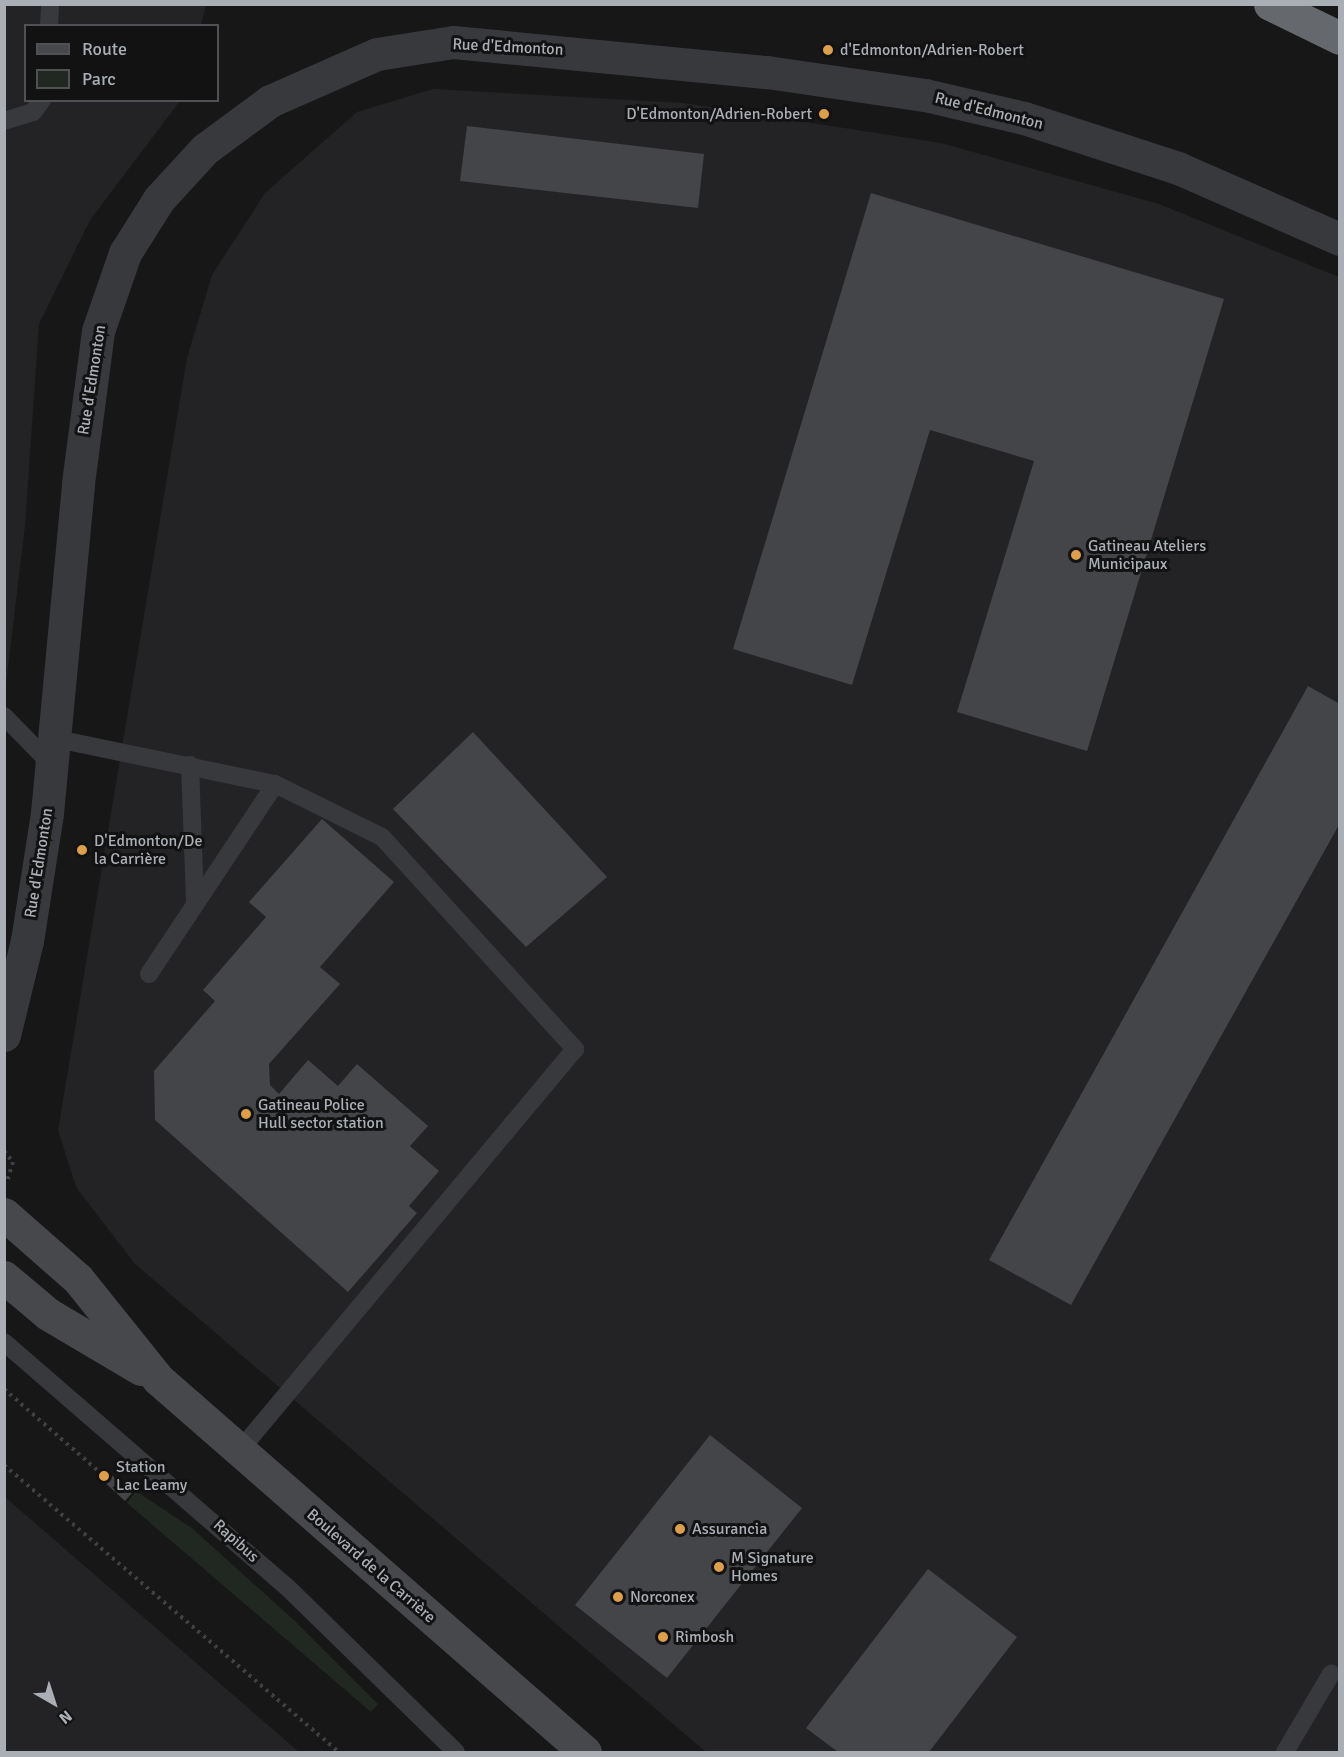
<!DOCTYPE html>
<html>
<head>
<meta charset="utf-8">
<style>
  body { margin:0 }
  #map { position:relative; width:1344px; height:1757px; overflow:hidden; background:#171718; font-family:Signika,sans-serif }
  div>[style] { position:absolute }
  .built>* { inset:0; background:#232325 }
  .green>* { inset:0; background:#212821 }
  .building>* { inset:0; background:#444548 }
  .path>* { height:4px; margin-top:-2px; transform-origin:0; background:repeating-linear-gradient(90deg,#3e4044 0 3px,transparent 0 7.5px) }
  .lane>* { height:18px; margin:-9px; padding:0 9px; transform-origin:9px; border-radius:9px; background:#38393d }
  .street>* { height:33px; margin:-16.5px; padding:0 16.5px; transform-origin:16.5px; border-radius:16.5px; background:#38393d }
  .secondary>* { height:33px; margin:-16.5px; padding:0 16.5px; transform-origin:16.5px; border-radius:16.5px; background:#46484c }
  .highway>* { height:33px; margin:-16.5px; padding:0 16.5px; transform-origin:16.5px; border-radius:16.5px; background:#65686d }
  .dots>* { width:16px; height:16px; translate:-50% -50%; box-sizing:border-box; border:3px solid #121213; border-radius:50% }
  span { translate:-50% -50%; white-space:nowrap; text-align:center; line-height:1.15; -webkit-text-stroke:6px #121213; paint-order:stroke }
  .street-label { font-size:16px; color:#aaafb6 }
  .poi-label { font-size:16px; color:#aaafb6 }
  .left { translate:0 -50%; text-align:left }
  .right { translate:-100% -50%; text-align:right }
  .frame { position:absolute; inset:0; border:6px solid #aaafb6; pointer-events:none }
  .legend { position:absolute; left:24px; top:24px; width:195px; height:78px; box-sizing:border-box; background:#121213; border:2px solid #4f5154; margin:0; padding:8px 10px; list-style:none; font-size:18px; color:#aaafb6 }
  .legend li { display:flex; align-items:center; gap:12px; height:30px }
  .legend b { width:30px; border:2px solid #4f5154 }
  .north { position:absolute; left:24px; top:1673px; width:60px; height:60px; -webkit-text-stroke:4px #121213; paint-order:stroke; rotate:141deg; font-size:16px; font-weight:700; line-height:24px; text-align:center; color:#aaafb6 }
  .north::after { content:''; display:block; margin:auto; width:21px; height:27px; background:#aaafb6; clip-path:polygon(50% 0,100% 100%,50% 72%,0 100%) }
</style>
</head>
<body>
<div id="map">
  <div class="built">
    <div style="clip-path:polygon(5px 5px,206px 5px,201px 25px,26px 26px,26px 100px,180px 101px,90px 220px,39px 324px,25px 526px,5px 692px)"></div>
    <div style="clip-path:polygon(433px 89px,683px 103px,941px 143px,1159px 204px,1339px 277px,1339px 1752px,706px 1752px,135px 1264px,76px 1187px,58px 1130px,187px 358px,212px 275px,265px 193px,357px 112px)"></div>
    <div style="clip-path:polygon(5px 1497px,299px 1752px,5px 1752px)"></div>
  </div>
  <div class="green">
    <div style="clip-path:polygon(136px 1491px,193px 1529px,296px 1622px,378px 1704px,371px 1712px,127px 1503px)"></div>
  </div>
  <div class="building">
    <div style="clip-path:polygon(467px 126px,704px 154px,698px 208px,460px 181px)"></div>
    <div style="clip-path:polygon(871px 193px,1224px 299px,1087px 751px,957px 712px,1034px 461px,930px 430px,852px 685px,733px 649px)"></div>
    <div style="clip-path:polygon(1308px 686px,1340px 704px,1340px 823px,1071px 1305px,989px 1260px)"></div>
    <div style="clip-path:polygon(473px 732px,607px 877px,526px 947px,393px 809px)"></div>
    <div style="clip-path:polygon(322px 819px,394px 882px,320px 967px,340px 984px,269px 1064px,270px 1085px,279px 1094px,308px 1060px,338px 1086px,357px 1064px,428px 1126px,410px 1146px,439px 1171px,409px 1206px,417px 1213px,348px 1292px,155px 1120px,154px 1071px,215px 1001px,203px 990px,266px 917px,249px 902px)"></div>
    <div style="clip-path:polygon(710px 1435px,802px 1508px,667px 1678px,575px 1605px)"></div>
    <div style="clip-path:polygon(109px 1473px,132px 1493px,125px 1501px,103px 1481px)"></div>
    <div style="clip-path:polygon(928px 1569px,1017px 1637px,929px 1752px,838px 1752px,806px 1728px)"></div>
  </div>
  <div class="path">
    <div style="left:4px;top:1151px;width:14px;rotate:51deg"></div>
    <div style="left:13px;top:1162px;width:21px;rotate:107deg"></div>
    <div style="left:4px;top:1389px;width:133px;rotate:41deg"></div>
    <div style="left:4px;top:1465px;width:441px;rotate:40.6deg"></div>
  </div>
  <div class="lane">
    <div style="left:49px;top:26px;width:22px;rotate:-87deg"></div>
    <div style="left:4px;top:121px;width:30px;rotate:-17deg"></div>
    <div style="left:33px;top:112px;width:15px;rotate:-53deg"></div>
    <div style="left:4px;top:716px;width:70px;rotate:45.6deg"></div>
    <div style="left:57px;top:739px;width:223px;rotate:11.7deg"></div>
    <div style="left:275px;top:784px;width:119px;rotate:26.4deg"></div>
    <div style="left:382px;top:837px;width:287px;rotate:47.7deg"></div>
    <div style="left:575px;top:1049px;width:523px;rotate:129.88deg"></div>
    <div style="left:190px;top:765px;width:139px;rotate:87.9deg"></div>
    <div style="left:149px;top:974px;width:228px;rotate:-56.4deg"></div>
    <div style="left:4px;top:1342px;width:374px;rotate:40.9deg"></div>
    <div style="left:287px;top:1587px;width:236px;rotate:44.3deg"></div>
    <div style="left:1285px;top:1752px;width:91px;rotate:-59.5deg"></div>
  </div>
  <div class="street">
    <div style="left:4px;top:1035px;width:97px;rotate:-76.3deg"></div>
    <div style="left:27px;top:941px;width:130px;rotate:-81.1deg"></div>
    <div style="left:47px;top:813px;width:331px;rotate:-84.6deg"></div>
    <div style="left:78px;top:483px;width:153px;rotate:-82.5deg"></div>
    <div style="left:98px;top:331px;width:83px;rotate:-70.9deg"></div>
    <div style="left:125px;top:253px;width:64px;rotate:-57.8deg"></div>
    <div style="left:159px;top:199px;width:68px;rotate:-47.4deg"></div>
    <div style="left:205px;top:149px;width:81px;rotate:-36.4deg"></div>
    <div style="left:270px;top:101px;width:117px;rotate:-23.7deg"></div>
    <div style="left:377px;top:54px;width:77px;rotate:-9deg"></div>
    <div style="left:453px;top:42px;width:315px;rotate:5.5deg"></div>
    <div style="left:767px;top:72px;width:160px;rotate:8.3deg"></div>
    <div style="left:925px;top:95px;width:102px;rotate:13.1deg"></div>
    <div style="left:1024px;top:118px;width:162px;rotate:18deg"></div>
    <div style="left:1178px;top:168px;width:177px;rotate:23.7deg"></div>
  </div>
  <div class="secondary">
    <div style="left:4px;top:1214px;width:98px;rotate:41.3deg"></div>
    <div style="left:78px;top:1279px;width:128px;rotate:51.3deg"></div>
    <div style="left:158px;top:1379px;width:567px;rotate:41.14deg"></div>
    <div style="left:4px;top:1277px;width:57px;rotate:40.1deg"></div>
    <div style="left:48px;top:1314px;width:108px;rotate:30.6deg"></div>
  </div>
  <div class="highway">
    <div style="left:1270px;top:4px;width:78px;rotate:25.9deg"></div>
  </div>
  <div class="dots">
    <div style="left:828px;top:50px;background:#dd9f4a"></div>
    <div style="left:824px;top:114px;background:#dd9f4a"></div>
    <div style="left:1076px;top:555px;background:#dd9f4a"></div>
    <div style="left:82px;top:850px;background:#dd9f4a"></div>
    <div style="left:246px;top:1114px;background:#dd9f4a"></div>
    <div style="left:104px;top:1476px;background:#dd9f4a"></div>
    <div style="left:680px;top:1529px;background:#dd9f4a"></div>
    <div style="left:719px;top:1567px;background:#dd9f4a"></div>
    <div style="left:618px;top:1597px;background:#dd9f4a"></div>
    <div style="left:663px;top:1637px;background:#dd9f4a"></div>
  </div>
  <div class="street-label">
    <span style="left:508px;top:47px;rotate:3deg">Rue d'Edmonton</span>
    <span style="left:989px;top:111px;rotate:14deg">Rue d'Edmonton</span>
    <span style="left:92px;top:380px;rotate:-81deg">Rue d'Edmonton</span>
    <span style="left:39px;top:863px;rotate:-81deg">Rue d'Edmonton</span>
    <span style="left:236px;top:1541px;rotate:42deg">Rapibus</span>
    <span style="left:371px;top:1566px;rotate:41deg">Boulevard de la Carrière</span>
  </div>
  <div class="poi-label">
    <span class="left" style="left:840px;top:50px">d'Edmonton/Adrien-Robert</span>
    <span class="right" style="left:812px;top:114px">D'Edmonton/Adrien-Robert</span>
    <span class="left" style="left:1088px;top:555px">Gatineau Ateliers<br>Municipaux</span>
    <span class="left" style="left:94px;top:850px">D'Edmonton/De<br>la Carrière</span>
    <span class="left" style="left:258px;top:1114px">Gatineau Police<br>Hull sector station</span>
    <span class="left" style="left:116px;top:1476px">Station<br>Lac Leamy</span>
    <span class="left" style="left:692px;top:1529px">Assurancia</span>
    <span class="left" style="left:731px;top:1567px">M Signature<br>Homes</span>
    <span class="left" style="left:630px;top:1597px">Norconex</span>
    <span class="left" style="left:675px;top:1637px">Rimbosh</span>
  </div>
  <div class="frame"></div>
  <ul class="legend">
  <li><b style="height:8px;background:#46484c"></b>Route</li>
  <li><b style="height:16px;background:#212821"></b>Parc</li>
  </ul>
  <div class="north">N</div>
</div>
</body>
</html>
